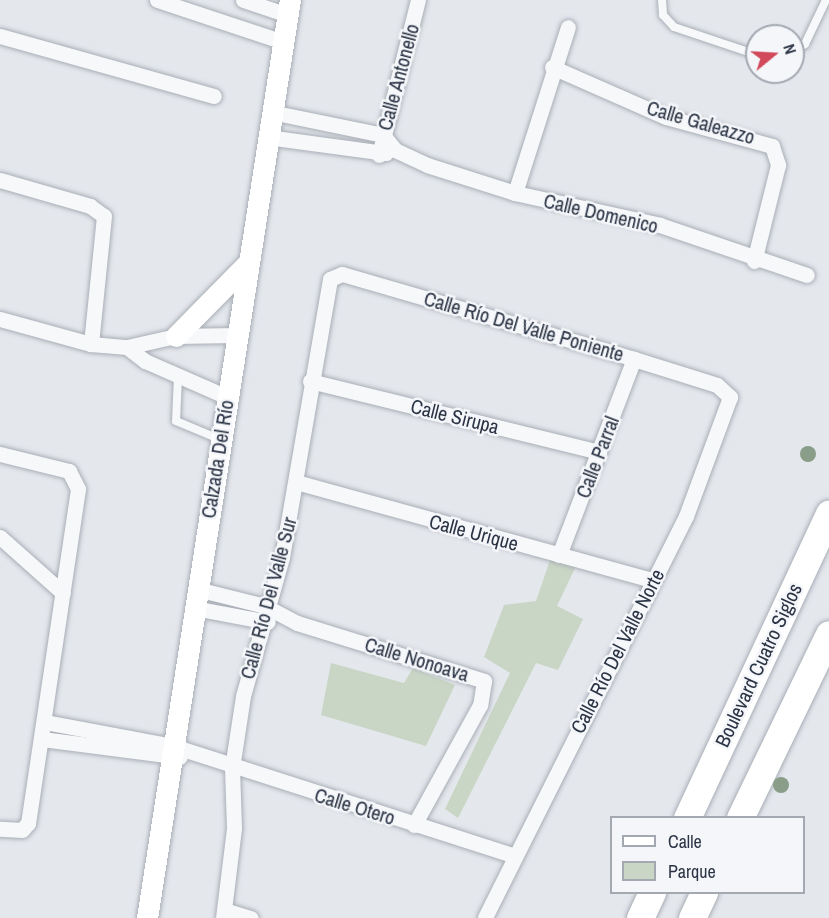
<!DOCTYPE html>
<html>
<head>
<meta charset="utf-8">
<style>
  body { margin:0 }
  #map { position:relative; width:829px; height:918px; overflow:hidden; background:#e4e7ec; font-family:"Archivo Narrow",sans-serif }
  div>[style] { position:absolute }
  .green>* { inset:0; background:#c9d6c5 }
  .roads { filter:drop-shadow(0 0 2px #a9aeb7) drop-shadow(0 0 2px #a9aeb7) }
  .lane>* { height:8px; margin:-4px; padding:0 4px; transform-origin:4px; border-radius:4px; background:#f7f8fa }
  .street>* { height:15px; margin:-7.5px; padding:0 7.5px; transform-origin:7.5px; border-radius:7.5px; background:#f7f8fa }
  .secondary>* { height:21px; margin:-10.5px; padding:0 10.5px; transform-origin:10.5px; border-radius:10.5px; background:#fff }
  .highway>* { height:27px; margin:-13.5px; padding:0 13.5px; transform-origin:13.5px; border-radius:13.5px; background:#fff }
  .trees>* { width:16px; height:16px; margin:-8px; border-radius:50%; background:#899d89 }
  span { translate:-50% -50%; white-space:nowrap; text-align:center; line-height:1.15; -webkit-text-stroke:5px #f4f6f9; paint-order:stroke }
  .street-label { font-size:20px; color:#2b3445 }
  .legend { position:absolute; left:610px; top:816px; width:195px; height:78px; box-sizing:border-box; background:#f4f6f9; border:2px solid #a4a8b1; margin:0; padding:8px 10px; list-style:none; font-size:18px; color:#2b3445 }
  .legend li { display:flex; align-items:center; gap:12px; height:30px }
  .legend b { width:30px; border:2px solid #a4a8b1 }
  .north { position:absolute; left:745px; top:24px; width:60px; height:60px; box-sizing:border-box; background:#f4f6f9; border:2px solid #a4a8b1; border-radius:50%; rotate:72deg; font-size:16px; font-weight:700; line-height:24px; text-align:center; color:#2b3445 }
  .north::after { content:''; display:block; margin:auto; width:21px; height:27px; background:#d1495b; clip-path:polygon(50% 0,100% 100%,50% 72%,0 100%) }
</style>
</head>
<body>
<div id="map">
  <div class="green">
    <div style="clip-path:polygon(550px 560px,576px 566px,557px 606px,583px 619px,558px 670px,536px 663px,458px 818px,445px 809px,510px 673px,484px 657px,504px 605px,536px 601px)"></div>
    <div style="clip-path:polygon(331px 663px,404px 683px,413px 668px,455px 685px,426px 746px,321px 715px)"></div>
  </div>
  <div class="roads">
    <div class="lane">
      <div style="left:662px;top:0;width:15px;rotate:86deg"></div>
      <div style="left:663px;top:15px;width:16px;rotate:47deg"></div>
      <div style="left:674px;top:27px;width:88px;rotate:18.6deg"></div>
      <div style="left:793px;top:51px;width:14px;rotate:-30deg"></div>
      <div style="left:805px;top:44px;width:49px;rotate:-64.5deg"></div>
      <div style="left:178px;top:376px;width:45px;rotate:92.5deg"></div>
      <div style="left:176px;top:421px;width:47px;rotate:22.7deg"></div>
    </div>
    <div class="street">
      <div style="left:157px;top:0;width:133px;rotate:18.4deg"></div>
      <div style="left:243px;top:0;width:47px;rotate:18.4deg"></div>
      <div style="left:0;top:36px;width:222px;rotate:15.7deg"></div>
      <div style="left:552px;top:67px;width:124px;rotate:23.7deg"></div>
      <div style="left:666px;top:117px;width:110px;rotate:15.3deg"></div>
      <div style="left:772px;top:146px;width:20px;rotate:72deg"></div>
      <div style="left:778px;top:165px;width:99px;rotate:104deg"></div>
      <div style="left:271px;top:112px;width:114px;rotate:11.6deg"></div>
      <div style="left:383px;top:135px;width:19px;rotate:51deg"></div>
      <div style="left:395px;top:150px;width:35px;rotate:25deg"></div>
      <div style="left:427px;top:165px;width:92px;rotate:17.7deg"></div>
      <div style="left:515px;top:193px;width:148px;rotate:12.4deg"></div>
      <div style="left:660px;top:225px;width:155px;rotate:18.8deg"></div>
      <div style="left:267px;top:137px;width:120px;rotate:7.7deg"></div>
      <div style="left:379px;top:155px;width:160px;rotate:-75.9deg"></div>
      <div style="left:0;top:180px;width:94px;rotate:16.1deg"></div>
      <div style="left:90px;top:206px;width:17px;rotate:36deg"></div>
      <div style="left:104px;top:216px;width:129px;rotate:95.8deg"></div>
      <div style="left:515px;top:193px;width:174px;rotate:-72.3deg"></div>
      <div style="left:0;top:319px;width:94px;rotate:15.4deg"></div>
      <div style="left:91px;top:344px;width:36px;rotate:5deg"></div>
      <div style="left:127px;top:347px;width:50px;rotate:-12.7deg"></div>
      <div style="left:176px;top:336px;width:61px;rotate:-0.9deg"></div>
      <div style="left:127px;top:347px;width:23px;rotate:38deg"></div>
      <div style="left:145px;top:361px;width:90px;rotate:23.7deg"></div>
      <div style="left:310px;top:381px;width:298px;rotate:13.8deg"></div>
      <div style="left:0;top:454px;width:71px;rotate:13.8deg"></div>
      <div style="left:69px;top:471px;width:20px;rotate:63deg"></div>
      <div style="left:78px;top:489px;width:338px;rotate:98.5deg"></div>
      <div style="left:28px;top:823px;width:9px;rotate:131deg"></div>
      <div style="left:22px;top:830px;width:22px;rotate:-177deg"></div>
      <div style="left:296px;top:482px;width:370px;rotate:15.4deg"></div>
      <div style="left:0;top:537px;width:84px;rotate:41.6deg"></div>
      <div style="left:559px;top:555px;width:210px;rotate:-69.1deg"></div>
      <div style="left:197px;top:589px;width:70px;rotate:14deg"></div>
      <div style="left:265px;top:606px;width:36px;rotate:28deg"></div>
      <div style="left:297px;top:623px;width:196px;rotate:17.2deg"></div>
      <div style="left:484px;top:681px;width:24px;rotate:99deg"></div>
      <div style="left:480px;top:705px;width:137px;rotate:118.8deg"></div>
      <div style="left:194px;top:608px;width:75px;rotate:10.7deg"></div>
      <div style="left:45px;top:722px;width:130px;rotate:10.6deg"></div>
      <div style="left:173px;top:746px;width:359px;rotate:17.8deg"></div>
      <div style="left:42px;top:739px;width:139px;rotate:7.4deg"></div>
      <div style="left:224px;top:910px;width:28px;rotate:17deg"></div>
      <div style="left:223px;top:918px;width:91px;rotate:-83deg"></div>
      <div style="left:234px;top:828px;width:60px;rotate:-91.9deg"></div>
      <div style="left:232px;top:768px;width:73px;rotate:-81.3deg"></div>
      <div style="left:243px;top:696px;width:144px;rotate:-74.3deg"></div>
      <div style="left:282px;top:557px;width:282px;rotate:-80.2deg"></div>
      <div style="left:330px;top:279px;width:13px;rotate:-23deg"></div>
      <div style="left:342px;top:274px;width:304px;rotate:16.2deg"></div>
      <div style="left:634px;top:359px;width:87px;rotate:17.4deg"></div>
      <div style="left:717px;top:385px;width:18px;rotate:43deg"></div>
      <div style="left:730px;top:397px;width:127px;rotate:110.3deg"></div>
      <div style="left:686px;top:516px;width:449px;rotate:116.6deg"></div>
    </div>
    <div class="secondary">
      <div style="left:176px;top:336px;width:103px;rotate:-45.4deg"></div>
      <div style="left:147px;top:918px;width:929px;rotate:-81.15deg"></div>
    </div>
    <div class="highway">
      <div style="left:687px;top:818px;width:336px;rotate:-65deg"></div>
      <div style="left:740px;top:818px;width:204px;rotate:-64.2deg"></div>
      <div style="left:640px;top:918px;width:29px;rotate:-65deg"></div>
      <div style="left:692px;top:918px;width:29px;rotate:-65deg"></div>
    </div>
  </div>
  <div class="trees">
    <div style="left:808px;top:454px"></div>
    <div style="left:781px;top:785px"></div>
  </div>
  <div class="street-label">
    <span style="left:398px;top:77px;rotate:-75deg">Calle Antonello</span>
    <span style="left:701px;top:122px;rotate:16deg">Calle Galeazzo</span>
    <span style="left:601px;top:213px;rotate:13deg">Calle Domenico</span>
    <span style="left:524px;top:326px;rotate:16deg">Calle Río Del Valle Poniente</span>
    <span style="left:455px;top:416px;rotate:14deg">Calle Sirupa</span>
    <span style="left:597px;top:457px;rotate:-69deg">Calle Parral</span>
    <span style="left:217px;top:459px;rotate:-81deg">Calzada Del Río</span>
    <span style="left:474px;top:532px;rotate:15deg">Calle Urique</span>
    <span style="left:268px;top:598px;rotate:-75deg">Calle Río Del Valle Sur</span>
    <span style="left:617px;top:651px;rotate:-63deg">Calle Río Del Valle Norte</span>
    <span style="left:417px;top:659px;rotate:17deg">Calle Nonoava</span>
    <span style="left:758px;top:665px;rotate:-65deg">Boulevard Cuatro Siglos</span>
    <span style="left:355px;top:806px;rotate:17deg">Calle Otero</span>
  </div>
  <ul class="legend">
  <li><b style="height:8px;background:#fff"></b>Calle</li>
  <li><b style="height:16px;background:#c9d6c5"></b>Parque</li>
  </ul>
  <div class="north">N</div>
</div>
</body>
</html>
